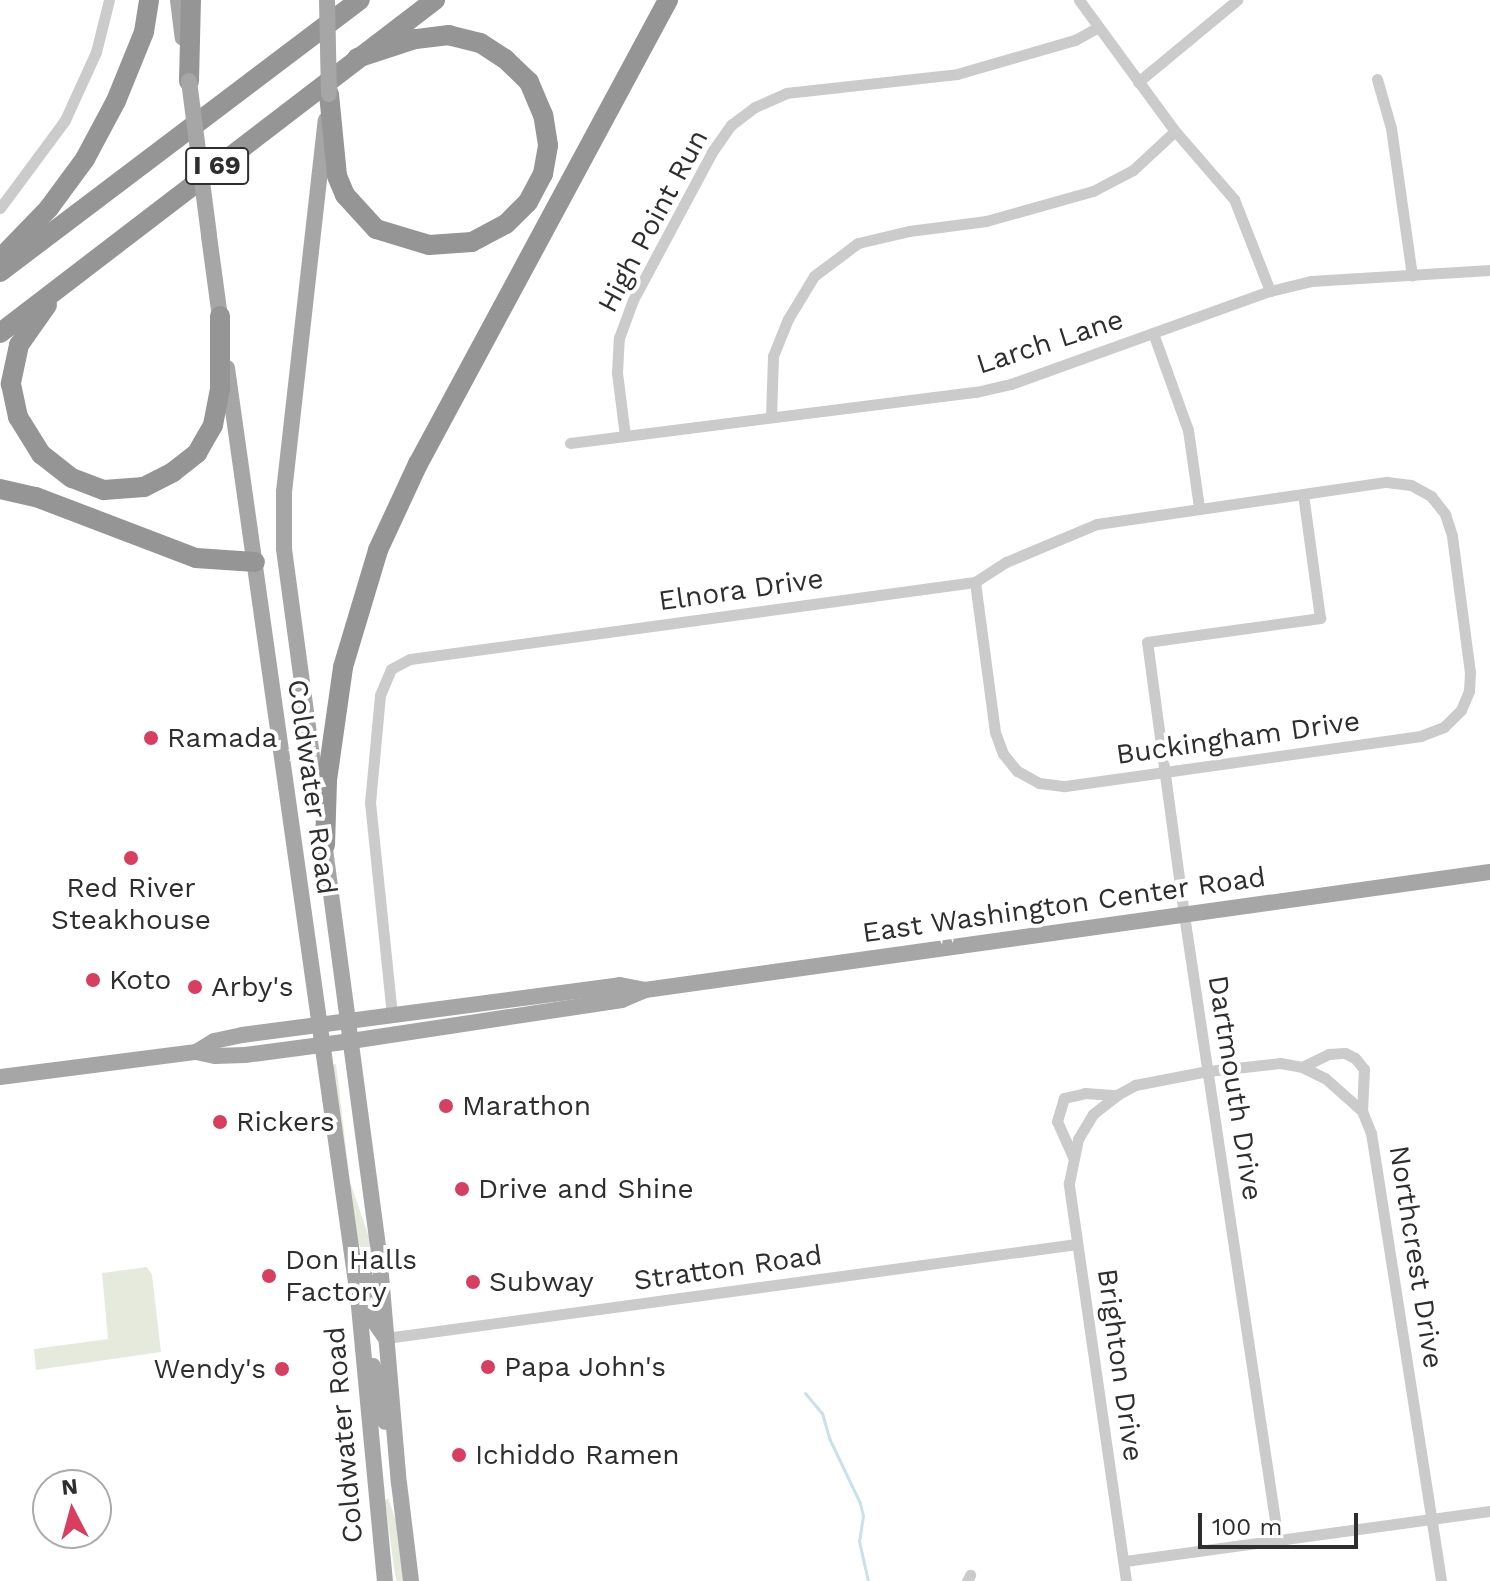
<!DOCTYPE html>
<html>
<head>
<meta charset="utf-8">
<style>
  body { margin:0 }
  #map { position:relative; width:1490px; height:1581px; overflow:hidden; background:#fff; font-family:"Work Sans",sans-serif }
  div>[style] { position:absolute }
  .green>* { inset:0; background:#e6eadd }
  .stream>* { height:3px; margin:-1.5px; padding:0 1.5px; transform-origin:1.5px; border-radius:1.5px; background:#cae1e9 }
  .street>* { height:11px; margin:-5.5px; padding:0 5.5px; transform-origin:5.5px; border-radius:5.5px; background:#cbcbcb }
  .primary>* { height:16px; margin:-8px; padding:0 8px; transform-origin:8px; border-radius:8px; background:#a6a6a6 }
  .highway>* { height:20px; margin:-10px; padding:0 10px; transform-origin:10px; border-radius:10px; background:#959595 }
  .primary-bridge>* { height:16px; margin:-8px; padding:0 8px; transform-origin:8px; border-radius:8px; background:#a6a6a6 }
  .dots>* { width:22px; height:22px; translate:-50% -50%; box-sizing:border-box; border:4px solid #fff; border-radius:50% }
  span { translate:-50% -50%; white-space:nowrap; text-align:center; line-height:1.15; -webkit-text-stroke:8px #fff; paint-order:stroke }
  .shield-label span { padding:2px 6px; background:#fff; border:2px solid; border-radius:6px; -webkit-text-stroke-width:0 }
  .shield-label { font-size:26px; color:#2e2e2e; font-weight:700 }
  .street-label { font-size:28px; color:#2e2e2e }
  .poi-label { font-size:28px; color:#2e2e2e }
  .left { translate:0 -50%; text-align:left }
  .right { translate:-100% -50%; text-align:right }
  .north { position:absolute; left:32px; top:1469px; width:80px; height:80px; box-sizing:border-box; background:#fff; border:2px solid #ababab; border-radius:50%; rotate:354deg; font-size:22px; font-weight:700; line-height:32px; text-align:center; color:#2e2e2e }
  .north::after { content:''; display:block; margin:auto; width:28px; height:36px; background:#d73e5f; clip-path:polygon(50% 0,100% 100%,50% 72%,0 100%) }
  .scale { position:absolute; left:1198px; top:1513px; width:160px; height:36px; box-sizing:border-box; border:4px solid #2e2e2e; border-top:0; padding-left:10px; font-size:24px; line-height:28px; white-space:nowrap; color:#2e2e2e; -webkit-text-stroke:6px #fff; paint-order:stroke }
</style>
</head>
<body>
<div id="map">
  <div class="green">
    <div style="clip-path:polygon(336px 1064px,350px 1182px,369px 1237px,371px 1284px,358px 1241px,332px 1065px)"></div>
    <div style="clip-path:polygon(147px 1267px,152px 1275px,161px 1352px,36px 1370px,34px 1349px,108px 1339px,102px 1273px)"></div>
    <div style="clip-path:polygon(388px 1498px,396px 1521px,404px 1581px,397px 1581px,395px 1575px,385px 1501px)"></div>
  </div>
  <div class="stream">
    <div style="left:805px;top:1393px;width:26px;rotate:50deg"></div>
    <div style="left:822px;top:1413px;width:26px;rotate:74deg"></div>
    <div style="left:829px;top:1438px;width:72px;rotate:64.5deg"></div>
    <div style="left:860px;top:1503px;width:13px;rotate:77deg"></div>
    <div style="left:863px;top:1516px;width:25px;rotate:99deg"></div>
    <div style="left:859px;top:1541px;width:41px;rotate:77.3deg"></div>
  </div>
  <div class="street">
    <div style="left:1079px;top:0;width:162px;rotate:53.8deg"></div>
    <div style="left:1175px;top:131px;width:90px;rotate:49.1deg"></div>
    <div style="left:1234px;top:199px;width:99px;rotate:68.6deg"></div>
    <div style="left:1377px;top:79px;width:51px;rotate:74.1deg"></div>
    <div style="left:1391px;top:128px;width:149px;rotate:81.9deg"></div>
    <div style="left:1138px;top:82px;width:129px;rotate:-39.6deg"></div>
    <div style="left:0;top:208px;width:109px;rotate:-53.5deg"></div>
    <div style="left:65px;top:120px;width:75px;rotate:-65.5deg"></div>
    <div style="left:96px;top:52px;width:54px;rotate:-76deg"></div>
    <div style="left:1153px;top:333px;width:103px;rotate:70.2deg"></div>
    <div style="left:1188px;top:430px;width:78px;rotate:81.9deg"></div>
    <div style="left:771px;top:417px;width:61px;rotate:-88.1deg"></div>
    <div style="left:773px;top:356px;width:40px;rotate:-68deg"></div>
    <div style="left:788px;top:319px;width:50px;rotate:-58.8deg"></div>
    <div style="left:814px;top:276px;width:55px;rotate:-36.9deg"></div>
    <div style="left:858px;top:243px;width:52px;rotate:-13.2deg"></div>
    <div style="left:909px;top:231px;width:78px;rotate:-7.4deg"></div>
    <div style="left:986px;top:221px;width:111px;rotate:-15.7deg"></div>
    <div style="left:1093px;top:191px;width:45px;rotate:-27.7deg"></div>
    <div style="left:1133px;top:170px;width:57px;rotate:-42.9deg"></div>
    <div style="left:625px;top:436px;width:64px;rotate:-97.2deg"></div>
    <div style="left:617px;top:373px;width:35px;rotate:-87deg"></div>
    <div style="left:619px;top:338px;width:40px;rotate:-69.8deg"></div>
    <div style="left:633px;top:300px;width:168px;rotate:-61.9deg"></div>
    <div style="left:712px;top:152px;width:33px;rotate:-55deg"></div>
    <div style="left:731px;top:125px;width:30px;rotate:-37deg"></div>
    <div style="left:755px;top:107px;width:34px;rotate:-24deg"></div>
    <div style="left:786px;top:93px;width:172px;rotate:-6.3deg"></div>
    <div style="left:957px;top:74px;width:123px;rotate:-16.1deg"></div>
    <div style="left:1075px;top:40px;width:25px;rotate:-29deg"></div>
    <div style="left:570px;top:443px;width:409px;rotate:-7.2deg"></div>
    <div style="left:976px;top:392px;width:36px;rotate:-13deg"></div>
    <div style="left:1011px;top:384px;width:275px;rotate:-19.8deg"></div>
    <div style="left:1270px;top:291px;width:42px;rotate:-13.7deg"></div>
    <div style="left:1311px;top:281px;width:179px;rotate:-3.5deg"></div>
    <div style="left:392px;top:1015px;width:213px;rotate:-95.9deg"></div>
    <div style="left:370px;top:803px;width:108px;rotate:-84.7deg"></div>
    <div style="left:380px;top:695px;width:28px;rotate:-67deg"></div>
    <div style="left:391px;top:669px;width:21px;rotate:-28deg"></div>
    <div style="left:410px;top:659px;width:570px;rotate:-7.76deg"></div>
    <div style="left:975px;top:582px;width:37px;rotate:-33deg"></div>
    <div style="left:1006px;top:562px;width:99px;rotate:-22.7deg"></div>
    <div style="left:1097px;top:524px;width:292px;rotate:-8.3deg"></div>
    <div style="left:1386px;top:482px;width:25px;rotate:7deg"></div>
    <div style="left:1411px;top:485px;width:23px;rotate:29deg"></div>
    <div style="left:1431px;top:496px;width:23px;rotate:52deg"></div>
    <div style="left:1445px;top:514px;width:23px;rotate:72deg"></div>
    <div style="left:1452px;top:536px;width:137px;rotate:82.5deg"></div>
    <div style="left:1470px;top:672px;width:19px;rotate:93deg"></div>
    <div style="left:1469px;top:691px;width:21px;rotate:113deg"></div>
    <div style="left:1461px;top:710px;width:24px;rotate:135deg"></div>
    <div style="left:1444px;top:727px;width:25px;rotate:159deg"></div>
    <div style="left:1421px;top:736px;width:361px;rotate:172deg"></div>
    <div style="left:1063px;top:786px;width:24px;rotate:-173deg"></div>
    <div style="left:1039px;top:783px;width:25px;rotate:-151deg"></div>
    <div style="left:1017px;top:771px;width:22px;rotate:-129deg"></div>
    <div style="left:1003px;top:754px;width:23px;rotate:-110deg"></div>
    <div style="left:995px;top:732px;width:151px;rotate:-97.6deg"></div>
    <div style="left:1302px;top:1067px;width:30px;rotate:-26deg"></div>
    <div style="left:1329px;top:1054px;width:16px;rotate:-4deg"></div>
    <div style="left:1345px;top:1053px;width:11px;rotate:27deg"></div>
    <div style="left:1355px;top:1058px;width:14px;rotate:51deg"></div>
    <div style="left:1364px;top:1069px;width:42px;rotate:92.7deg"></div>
    <div style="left:1073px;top:1157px;width:39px;rotate:-114deg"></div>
    <div style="left:1057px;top:1121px;width:24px;rotate:-73deg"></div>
    <div style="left:1064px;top:1098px;width:22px;rotate:-13deg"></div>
    <div style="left:1085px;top:1093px;width:31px;rotate:4deg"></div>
    <div style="left:386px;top:1338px;width:697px;rotate:-7.75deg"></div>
    <div style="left:1278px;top:1540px;width:632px;rotate:-98.55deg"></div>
    <div style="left:1184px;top:915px;width:275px;rotate:-97.7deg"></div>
    <div style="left:1147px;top:642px;width:175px;rotate:-7.9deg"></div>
    <div style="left:1320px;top:618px;width:125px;rotate:-97.8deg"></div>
    <div style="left:1125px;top:1561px;width:368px;rotate:-7.8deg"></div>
    <div style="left:967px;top:1581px;width:7px;rotate:-63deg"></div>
    <div style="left:1126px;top:1581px;width:402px;rotate:-98.2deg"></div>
    <div style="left:1069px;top:1183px;width:45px;rotate:-78.4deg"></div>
    <div style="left:1078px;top:1139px;width:29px;rotate:-59deg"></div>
    <div style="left:1093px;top:1114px;width:31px;rotate:-38deg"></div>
    <div style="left:1117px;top:1095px;width:21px;rotate:-29deg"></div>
    <div style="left:1135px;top:1085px;width:74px;rotate:-10.9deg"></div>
    <div style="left:1208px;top:1071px;width:72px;rotate:-6.3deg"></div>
    <div style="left:1280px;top:1063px;width:22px;rotate:10deg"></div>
    <div style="left:1302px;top:1067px;width:25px;rotate:26deg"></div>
    <div style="left:1325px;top:1078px;width:50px;rotate:41.7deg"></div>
    <div style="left:1362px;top:1111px;width:24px;rotate:68deg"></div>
    <div style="left:1371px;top:1133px;width:453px;rotate:81.1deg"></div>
  </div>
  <div class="primary">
    <div style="left:178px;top:0;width:38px;rotate:83deg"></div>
    <div style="left:209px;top:236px;width:90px;rotate:82.3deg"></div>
    <div style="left:227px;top:368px;width:937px;rotate:81.97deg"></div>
    <div style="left:358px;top:1296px;width:286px;rotate:84.6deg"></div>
    <div style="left:319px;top:808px;width:262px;rotate:-97.7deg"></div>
    <div style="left:284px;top:548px;width:56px;rotate:-90deg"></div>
    <div style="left:284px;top:492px;width:374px;rotate:-83.6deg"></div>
    <div style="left:323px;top:834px;width:422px;rotate:82.4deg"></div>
    <div style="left:379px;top:1252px;width:232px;rotate:85.1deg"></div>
    <div style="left:399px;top:1483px;width:99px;rotate:83deg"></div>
    <div style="left:196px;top:1052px;width:21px;rotate:-31deg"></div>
    <div style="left:214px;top:1041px;width:29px;rotate:-12deg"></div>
    <div style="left:242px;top:1035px;width:381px;rotate:-7.5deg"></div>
    <div style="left:620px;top:985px;width:25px;rotate:11deg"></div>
    <div style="left:0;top:1077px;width:198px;rotate:-7.3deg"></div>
    <div style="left:196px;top:1052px;width:19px;rotate:12deg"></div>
    <div style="left:215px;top:1056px;width:30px;rotate:-2deg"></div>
    <div style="left:245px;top:1055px;width:107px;rotate:-7.5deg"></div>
    <div style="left:351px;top:1041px;width:274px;rotate:-8.6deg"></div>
    <div style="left:622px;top:1000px;width:25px;rotate:-23deg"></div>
    <div style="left:645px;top:990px;width:853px;rotate:-7.95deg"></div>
    <div style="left:361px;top:1266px;width:30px;rotate:70deg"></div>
    <div style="left:371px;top:1294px;width:26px;rotate:86deg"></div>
    <div style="left:373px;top:1320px;width:21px;rotate:55deg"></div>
    <div style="left:373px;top:1366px;width:57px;rotate:77.9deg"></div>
  </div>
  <div class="highway">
    <div style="left:189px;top:81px;width:81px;rotate:-88.6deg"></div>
    <div style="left:329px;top:94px;width:82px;rotate:84.4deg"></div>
    <div style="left:337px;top:176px;width:21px;rotate:67deg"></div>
    <div style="left:345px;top:195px;width:46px;rotate:47.6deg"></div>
    <div style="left:376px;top:229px;width:55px;rotate:16.8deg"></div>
    <div style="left:429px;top:245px;width:43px;rotate:-4deg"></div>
    <div style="left:472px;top:242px;width:38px;rotate:-28deg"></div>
    <div style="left:506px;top:224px;width:31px;rotate:-45deg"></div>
    <div style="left:528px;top:202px;width:32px;rotate:-62deg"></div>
    <div style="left:543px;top:174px;width:29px;rotate:-80deg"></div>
    <div style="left:548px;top:145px;width:30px;rotate:-99deg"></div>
    <div style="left:543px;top:115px;width:36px;rotate:-113deg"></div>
    <div style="left:529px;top:82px;width:33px;rotate:-136deg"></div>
    <div style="left:505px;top:59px;width:30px;rotate:-147deg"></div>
    <div style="left:480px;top:43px;width:32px;rotate:-166deg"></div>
    <div style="left:449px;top:35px;width:34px;rotate:173deg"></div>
    <div style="left:415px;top:39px;width:61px;rotate:161.9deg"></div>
    <div style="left:0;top:259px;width:71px;rotate:-46.1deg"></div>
    <div style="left:49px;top:208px;width:61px;rotate:-53.7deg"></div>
    <div style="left:85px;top:159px;width:66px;rotate:-61.9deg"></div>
    <div style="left:116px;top:101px;width:74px;rotate:-67.9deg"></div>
    <div style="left:144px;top:32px;width:32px;rotate:-81deg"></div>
    <div style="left:0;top:272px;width:451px;rotate:-37.1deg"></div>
    <div style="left:47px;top:305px;width:49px;rotate:125deg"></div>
    <div style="left:19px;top:345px;width:40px;rotate:102deg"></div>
    <div style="left:11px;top:384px;width:34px;rotate:78deg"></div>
    <div style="left:18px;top:417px;width:44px;rotate:58.1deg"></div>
    <div style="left:41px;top:454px;width:39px;rotate:38deg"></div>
    <div style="left:72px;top:478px;width:34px;rotate:21deg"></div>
    <div style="left:104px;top:490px;width:40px;rotate:-4.3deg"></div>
    <div style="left:144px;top:487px;width:33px;rotate:-27deg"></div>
    <div style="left:173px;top:472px;width:31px;rotate:-38deg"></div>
    <div style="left:197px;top:453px;width:32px;rotate:-60deg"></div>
    <div style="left:213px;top:425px;width:38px;rotate:-79deg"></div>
    <div style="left:220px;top:388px;width:72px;rotate:-90deg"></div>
    <div style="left:0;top:333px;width:548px;rotate:-37.43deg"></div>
    <div style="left:0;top:489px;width:37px;rotate:13deg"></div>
    <div style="left:36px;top:497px;width:171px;rotate:20.9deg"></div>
    <div style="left:196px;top:558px;width:59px;rotate:3.9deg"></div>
    <div style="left:325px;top:845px;width:65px;rotate:-88.2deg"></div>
    <div style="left:327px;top:780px;width:114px;rotate:-81.9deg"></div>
    <div style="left:343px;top:667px;width:122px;rotate:-73.3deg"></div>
    <div style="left:378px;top:550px;width:95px;rotate:-65.1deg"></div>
    <div style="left:418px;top:464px;width:527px;rotate:-61.68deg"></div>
  </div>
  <div class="primary-bridge">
    <div style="left:327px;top:0;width:94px;rotate:88.8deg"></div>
    <div style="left:189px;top:81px;width:156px;rotate:82.6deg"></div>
  </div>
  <div class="dots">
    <div style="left:151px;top:738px;background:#d73e5f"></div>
    <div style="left:131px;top:858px;background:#d73e5f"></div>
    <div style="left:93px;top:980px;background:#d73e5f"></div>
    <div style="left:195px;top:987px;background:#d73e5f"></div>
    <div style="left:446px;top:1106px;background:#d73e5f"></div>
    <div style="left:220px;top:1122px;background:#d73e5f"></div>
    <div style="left:462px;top:1189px;background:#d73e5f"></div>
    <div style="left:269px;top:1276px;background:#d73e5f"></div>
    <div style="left:473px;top:1282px;background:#d73e5f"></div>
    <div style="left:488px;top:1367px;background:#d73e5f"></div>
    <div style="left:282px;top:1369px;background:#d73e5f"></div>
    <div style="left:459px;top:1455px;background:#d73e5f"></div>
  </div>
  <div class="shield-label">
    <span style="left:217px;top:166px">I 69</span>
  </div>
  <div class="street-label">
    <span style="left:653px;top:221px;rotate:-62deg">High Point Run</span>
    <span style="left:1050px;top:342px;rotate:-18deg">Larch Lane</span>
    <span style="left:741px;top:590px;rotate:-8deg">Elnora Drive</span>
    <span style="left:1238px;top:738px;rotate:-8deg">Buckingham Drive</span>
    <span style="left:312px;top:787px;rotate:82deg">Coldwater Road</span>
    <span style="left:1064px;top:905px;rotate:-8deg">East Washington Center Road</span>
    <span style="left:1235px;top:1088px;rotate:81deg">Dartmouth Drive</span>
    <span style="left:1416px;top:1257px;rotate:81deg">Northcrest Drive</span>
    <span style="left:728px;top:1268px;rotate:-8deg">Stratton Road</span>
    <span style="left:1120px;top:1365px;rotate:82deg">Brighton Drive</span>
    <span style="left:344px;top:1435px;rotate:-95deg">Coldwater Road</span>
  </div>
  <div class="poi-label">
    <span class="left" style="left:167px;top:738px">Ramada</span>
    <span style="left:131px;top:904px">Red River<br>Steakhouse</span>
    <span class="left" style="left:109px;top:980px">Koto</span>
    <span class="left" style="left:211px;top:987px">Arby's</span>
    <span class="left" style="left:462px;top:1106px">Marathon</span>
    <span class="left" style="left:236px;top:1122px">Rickers</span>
    <span class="left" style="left:478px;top:1189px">Drive and Shine</span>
    <span class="left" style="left:285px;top:1276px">Don Halls<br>Factory</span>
    <span class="left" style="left:489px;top:1282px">Subway</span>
    <span class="left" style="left:504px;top:1367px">Papa John's</span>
    <span class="right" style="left:266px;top:1369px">Wendy's</span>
    <span class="left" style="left:475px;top:1455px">Ichiddo Ramen</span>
  </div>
  <div class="north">N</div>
  <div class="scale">100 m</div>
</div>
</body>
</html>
